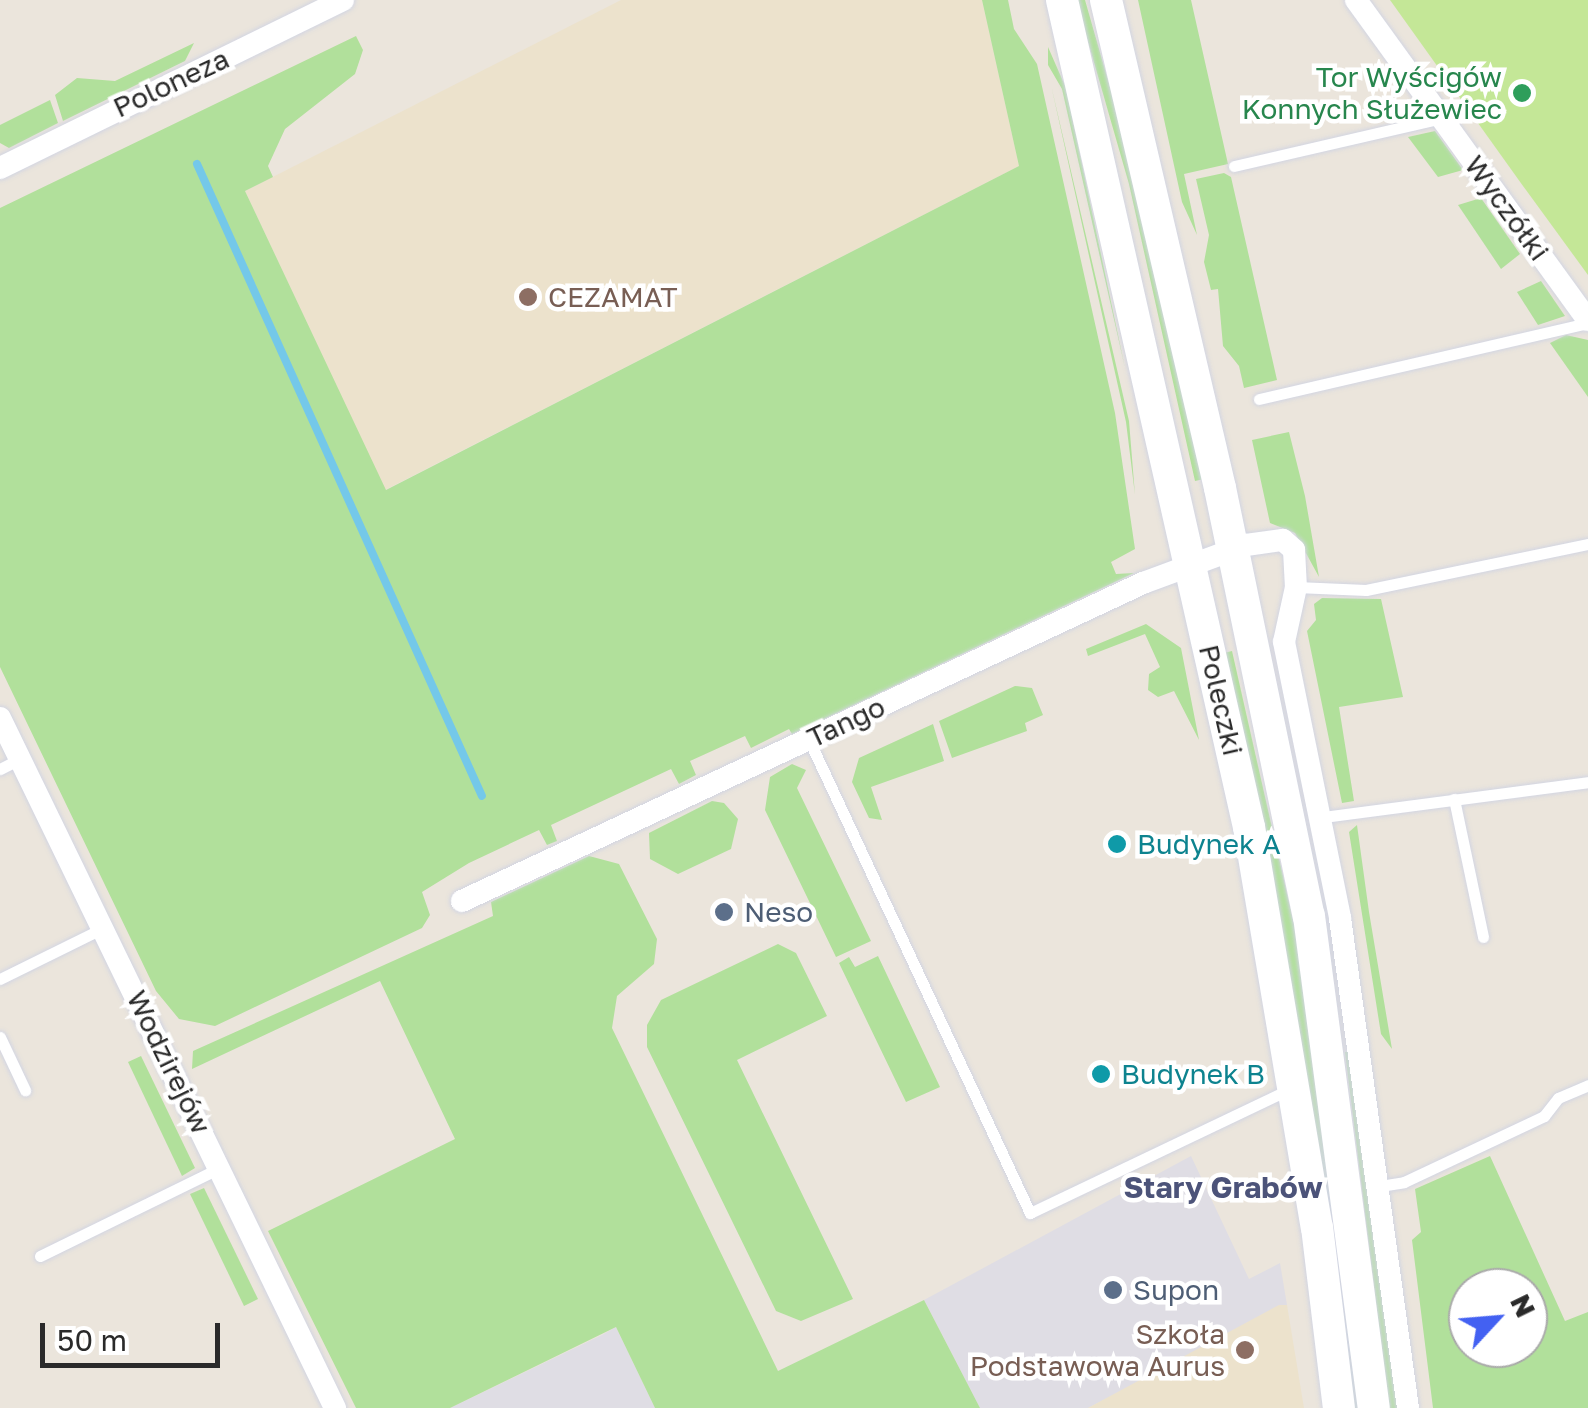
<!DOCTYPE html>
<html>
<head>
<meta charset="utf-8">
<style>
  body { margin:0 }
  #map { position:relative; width:1588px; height:1408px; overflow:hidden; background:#ebe5dc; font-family:"Golos Text",sans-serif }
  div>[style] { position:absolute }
  .industrial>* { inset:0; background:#dfdde4 }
  .education>* { inset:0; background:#ece2cc }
  .green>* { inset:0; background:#b1e09b }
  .pitch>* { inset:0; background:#c4e797 }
  .stream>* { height:8px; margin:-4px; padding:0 4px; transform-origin:4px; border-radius:4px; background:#74c8e9 }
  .roads { filter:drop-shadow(0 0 2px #d2d5e2) drop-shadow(0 0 2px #d2d5e2) }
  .lane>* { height:11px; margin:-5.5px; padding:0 5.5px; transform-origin:5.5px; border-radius:5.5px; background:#fff }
  .street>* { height:22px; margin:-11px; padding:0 11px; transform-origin:11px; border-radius:11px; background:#fff }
  .secondary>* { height:32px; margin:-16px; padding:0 16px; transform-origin:16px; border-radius:16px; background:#fff }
  .dots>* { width:28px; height:28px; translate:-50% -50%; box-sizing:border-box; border:5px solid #fff; border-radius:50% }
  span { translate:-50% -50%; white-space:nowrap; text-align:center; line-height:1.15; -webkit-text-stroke:9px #fff; paint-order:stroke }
  .leisure-label { font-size:28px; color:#27864d }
  .right { translate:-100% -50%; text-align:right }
  .street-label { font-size:28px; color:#2a2a2a }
  .education-label { font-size:28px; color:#785e54 }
  .left { translate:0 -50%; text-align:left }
  .culture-label { font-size:28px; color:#0d838f }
  .service-label { font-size:28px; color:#4e5e75 }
  .neighbourhood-label { font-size:30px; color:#4c5379; font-weight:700 }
  .north { position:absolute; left:1448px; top:1268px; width:100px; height:100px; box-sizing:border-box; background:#fff; border:2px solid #aaa; border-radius:50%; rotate:64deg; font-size:28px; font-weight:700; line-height:40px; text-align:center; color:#2a2a2a }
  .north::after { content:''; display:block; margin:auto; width:35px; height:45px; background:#4361f2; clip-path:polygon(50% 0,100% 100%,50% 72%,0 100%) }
  .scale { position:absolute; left:40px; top:1323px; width:180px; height:45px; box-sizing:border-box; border:5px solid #2a2a2a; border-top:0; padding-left:12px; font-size:30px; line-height:35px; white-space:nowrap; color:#2a2a2a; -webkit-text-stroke:8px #fff; paint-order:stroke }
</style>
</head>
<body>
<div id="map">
  <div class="industrial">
    <div style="clip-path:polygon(1191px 1156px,1249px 1279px,1280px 1263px,1287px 1305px,1088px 1408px,980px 1408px,924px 1300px)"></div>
    <div style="clip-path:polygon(616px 1327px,655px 1408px,450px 1408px,602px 1335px)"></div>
  </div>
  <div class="education">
    <div style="clip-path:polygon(621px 0,982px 0,1019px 166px,385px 490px,245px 191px)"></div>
    <div style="clip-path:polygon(1279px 1305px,1287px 1305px,1304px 1408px,1088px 1408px)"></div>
  </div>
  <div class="green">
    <div style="clip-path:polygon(982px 0,1008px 0,1014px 29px,1037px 64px,1115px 413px,1135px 549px,1111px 562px,1116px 574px,1134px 573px,792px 734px,789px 729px,751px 748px,745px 736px,690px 761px,696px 775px,679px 784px,671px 769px,551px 825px,557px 841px,547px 845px,539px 830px,469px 863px,422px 892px,430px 915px,422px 928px,215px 1026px,179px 1019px,156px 991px,0 667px,0 208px,356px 36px,363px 50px,355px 74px,285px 129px,268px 166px,273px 177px,245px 191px,386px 490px,1019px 166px)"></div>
    <div style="clip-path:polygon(1076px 0,1085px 0,1138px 185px,1204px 479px,1195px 481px,1129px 184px)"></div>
    <div style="clip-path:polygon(1138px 0,1191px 0,1228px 164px,1184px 174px,1197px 235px,1182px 202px)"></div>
    <div style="clip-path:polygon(194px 43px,185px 61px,63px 121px,55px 95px,77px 78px,115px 81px)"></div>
    <div style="clip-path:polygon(1048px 47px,1066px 88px,1125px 368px,1062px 89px,1048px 65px)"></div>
    <div style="clip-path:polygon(1051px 85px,1129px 421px,1135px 495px,1126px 422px)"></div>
    <div style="clip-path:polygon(50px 100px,58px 123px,9px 148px,0 143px,0 125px)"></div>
    <div style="clip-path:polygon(1435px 131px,1463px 170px,1438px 177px,1408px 137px)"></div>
    <div style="clip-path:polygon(1224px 173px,1231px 177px,1277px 380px,1244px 388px,1239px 366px,1223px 346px,1218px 289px,1211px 290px,1204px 262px,1209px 235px,1196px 179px)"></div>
    <div style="clip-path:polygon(1481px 198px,1520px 254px,1501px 269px,1458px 205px)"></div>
    <div style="clip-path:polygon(1541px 281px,1565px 316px,1538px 325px,1517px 292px)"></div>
    <div style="clip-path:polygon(1566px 335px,1588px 340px,1588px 397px,1550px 343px)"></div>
    <div style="clip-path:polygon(1289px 432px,1305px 496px,1319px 577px,1295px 533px,1270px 523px,1252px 440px)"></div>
    <div style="clip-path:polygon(1322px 598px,1381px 599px,1403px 697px,1339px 707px,1354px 801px,1342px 803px,1307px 631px,1316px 620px,1314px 604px)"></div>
    <div style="clip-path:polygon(1146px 624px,1181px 648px,1199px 740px,1174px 691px,1158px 697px,1148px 690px,1149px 674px,1160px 667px,1145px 634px,1088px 656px,1086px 649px)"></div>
    <div style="clip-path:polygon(1232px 651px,1305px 973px,1360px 1408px,1353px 1408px,1224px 653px)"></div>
    <div style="clip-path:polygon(1015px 686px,1032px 688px,1043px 715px,1025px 723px,1027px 731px,952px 758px,939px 721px)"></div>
    <div style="clip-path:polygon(933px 724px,944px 761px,871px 787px,882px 820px,869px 818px,852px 782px,859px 758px)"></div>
    <div style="clip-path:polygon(792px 764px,806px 770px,797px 788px,871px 941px,836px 957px,765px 810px,770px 777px)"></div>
    <div style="clip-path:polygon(712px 801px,724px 803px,738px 819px,731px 849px,678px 874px,650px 859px,649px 833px)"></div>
    <div style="clip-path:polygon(1357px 825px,1369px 912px,1392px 1049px,1381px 1034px,1349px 832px)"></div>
    <div style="clip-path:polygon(589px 856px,619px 864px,657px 939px,654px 964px,617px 996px,612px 1028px,778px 1371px,924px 1300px,980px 1408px,655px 1408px,616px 1327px,450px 1408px,356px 1408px,268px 1231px,455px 1139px,380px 981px,192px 1069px,193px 1051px,493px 916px,491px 902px)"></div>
    <div style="clip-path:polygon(778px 944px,796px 953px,827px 1016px,737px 1060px,853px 1299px,801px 1321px,776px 1311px,647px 1047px,647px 1025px,661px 1000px)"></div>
    <div style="clip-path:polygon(878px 956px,940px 1087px,906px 1102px,839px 963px,849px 957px,855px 967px)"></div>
    <div style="clip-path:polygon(1352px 1051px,1401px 1408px,1389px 1408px,1345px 1052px)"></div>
    <div style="clip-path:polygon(141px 1056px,195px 1168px,182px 1176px,128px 1062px)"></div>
    <div style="clip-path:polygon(evenodd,1490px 1156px,1565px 1321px,1588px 1312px,1588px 1408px,1433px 1408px,1412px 1240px,1421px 1232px,1415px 1189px,1490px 1156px,1468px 1288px,1528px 1288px,1528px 1348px,1468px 1348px,1468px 1288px)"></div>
    <div style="clip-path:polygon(204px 1188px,258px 1299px,244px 1306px,190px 1194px)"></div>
  </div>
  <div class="pitch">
    <div style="clip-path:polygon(1390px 0,1588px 0,1588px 275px,1523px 186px)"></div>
  </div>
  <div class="stream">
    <div style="left:197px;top:164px;width:693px;rotate:65.73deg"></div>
  </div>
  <div class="roads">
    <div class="lane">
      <div style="left:1234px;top:166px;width:213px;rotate:-13deg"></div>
      <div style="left:1259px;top:399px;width:338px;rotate:-13deg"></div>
      <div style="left:1296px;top:587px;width:70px;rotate:2.5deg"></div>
      <div style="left:1366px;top:590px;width:227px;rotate:-11.7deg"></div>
      <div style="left:809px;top:740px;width:522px;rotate:64.96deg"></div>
      <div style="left:1030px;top:1213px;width:288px;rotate:-25.5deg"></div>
      <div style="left:0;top:769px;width:22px;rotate:-27deg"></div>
      <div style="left:1454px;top:799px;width:141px;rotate:78.1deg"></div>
      <div style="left:1323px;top:817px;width:267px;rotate:-7.5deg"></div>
      <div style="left:0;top:979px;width:115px;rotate:-26.3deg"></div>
      <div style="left:0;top:1037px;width:59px;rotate:64.7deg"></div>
      <div style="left:1380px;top:1186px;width:24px;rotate:-9deg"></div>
      <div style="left:1404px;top:1182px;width:155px;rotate:-25.2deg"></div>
      <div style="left:1544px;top:1116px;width:23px;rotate:-52deg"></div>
      <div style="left:1558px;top:1098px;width:33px;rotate:-23deg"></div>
      <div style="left:40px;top:1256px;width:200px;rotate:-26.1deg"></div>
    </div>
    <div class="street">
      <div style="left:1356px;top:0;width:395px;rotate:54.1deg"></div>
      <div style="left:0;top:168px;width:382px;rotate:-26.1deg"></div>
      <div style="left:0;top:718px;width:767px;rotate:64.1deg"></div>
      <div style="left:462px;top:901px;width:752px;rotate:-25.03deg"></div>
      <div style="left:1143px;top:583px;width:110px;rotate:-20.3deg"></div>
      <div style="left:1246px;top:545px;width:37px;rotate:-8deg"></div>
      <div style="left:1283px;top:540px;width:15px;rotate:42deg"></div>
      <div style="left:1294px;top:550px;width:37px;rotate:87deg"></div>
      <div style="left:1296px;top:587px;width:56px;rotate:102.3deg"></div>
      <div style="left:1284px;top:642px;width:282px;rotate:78.5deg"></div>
      <div style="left:1340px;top:918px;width:495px;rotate:82.1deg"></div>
    </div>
    <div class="secondary">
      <div style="left:1062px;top:0;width:848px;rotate:77.26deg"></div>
      <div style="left:1249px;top:827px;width:406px;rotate:80.4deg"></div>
      <div style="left:1317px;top:1227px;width:182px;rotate:83.1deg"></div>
      <div style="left:1106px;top:0;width:501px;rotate:76.85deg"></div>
      <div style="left:1220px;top:488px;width:437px;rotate:78.3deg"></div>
      <div style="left:1309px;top:916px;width:496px;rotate:82.5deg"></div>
    </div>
  </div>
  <div class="dots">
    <div style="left:1522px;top:93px;background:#2e9e5b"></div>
    <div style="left:528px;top:297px;background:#8d6e63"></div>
    <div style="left:1117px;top:844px;background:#0f9aa8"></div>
    <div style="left:724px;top:912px;background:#5c6f8a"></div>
    <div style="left:1101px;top:1074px;background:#0f9aa8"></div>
    <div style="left:1113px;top:1290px;background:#5c6f8a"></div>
    <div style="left:1245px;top:1350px;background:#8d6e63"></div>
  </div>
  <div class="leisure-label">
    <span class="right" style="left:1502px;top:93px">Tor Wyścigów<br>Konnych Służewiec</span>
  </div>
  <div class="street-label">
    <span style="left:171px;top:83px;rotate:-25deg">Poloneza</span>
    <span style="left:1507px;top:208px;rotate:54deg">Wyczółki</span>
    <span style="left:1221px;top:700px;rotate:77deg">Poleczki</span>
    <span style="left:846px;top:722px;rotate:-25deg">Tango</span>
    <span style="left:169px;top:1062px;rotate:64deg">Wodzirejów</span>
  </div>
  <div class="education-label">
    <span class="left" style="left:548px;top:297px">CEZAMAT</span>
    <span class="right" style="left:1225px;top:1350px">Szkoła<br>Podstawowa Aurus</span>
  </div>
  <div class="culture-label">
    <span class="left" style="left:1137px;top:844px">Budynek A</span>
    <span class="left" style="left:1121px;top:1074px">Budynek B</span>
  </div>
  <div class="service-label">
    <span class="left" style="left:744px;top:912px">Neso</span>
    <span class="left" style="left:1133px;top:1290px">Supon</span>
  </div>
  <div class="neighbourhood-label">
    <span style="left:1223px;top:1187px">Stary Grabów</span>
  </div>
  <div class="north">N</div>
  <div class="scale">50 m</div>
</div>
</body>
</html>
